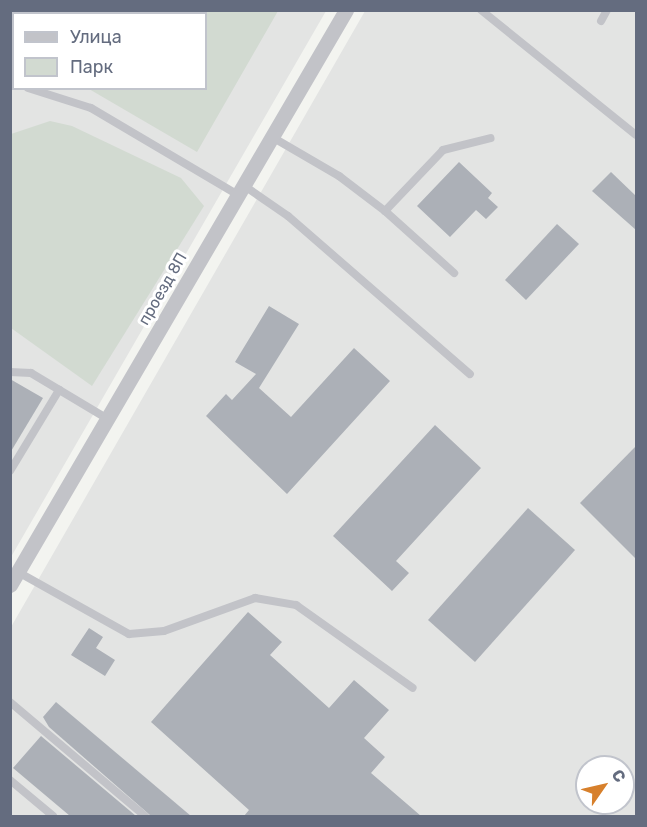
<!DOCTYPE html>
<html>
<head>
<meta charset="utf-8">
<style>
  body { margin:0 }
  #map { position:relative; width:647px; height:827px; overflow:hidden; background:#f3f4f0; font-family:Rubik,sans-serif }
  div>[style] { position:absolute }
  .built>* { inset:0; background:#e3e4e3 }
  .green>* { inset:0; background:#d2dad1 }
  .building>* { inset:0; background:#acb0b7 }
  .service>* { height:8px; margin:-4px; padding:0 4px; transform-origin:4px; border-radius:4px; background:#c2c3c8 }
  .minor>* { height:15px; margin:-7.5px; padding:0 7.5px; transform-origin:7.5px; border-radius:7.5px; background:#c2c3c8 }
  span { translate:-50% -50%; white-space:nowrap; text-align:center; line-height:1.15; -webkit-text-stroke:6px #fff; paint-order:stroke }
  .street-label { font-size:16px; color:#646c7f }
  .frame { position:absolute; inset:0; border:12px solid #646c7f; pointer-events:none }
  .legend { position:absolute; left:12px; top:12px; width:195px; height:78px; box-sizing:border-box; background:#fff; border:2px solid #c1c4cc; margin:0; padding:8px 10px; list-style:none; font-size:18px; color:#646c7f }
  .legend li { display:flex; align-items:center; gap:12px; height:30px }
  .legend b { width:30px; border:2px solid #c1c4cc }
  .north { position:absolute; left:575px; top:755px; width:60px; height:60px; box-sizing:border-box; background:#fff; border:2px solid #c1c4cc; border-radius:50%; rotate:56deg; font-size:16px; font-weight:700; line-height:24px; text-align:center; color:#646c7f }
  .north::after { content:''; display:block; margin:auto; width:21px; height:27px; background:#d7802c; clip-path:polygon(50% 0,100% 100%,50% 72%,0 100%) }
</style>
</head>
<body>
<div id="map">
  <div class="built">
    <div style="clip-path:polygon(evenodd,11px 11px,326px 11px,11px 557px,11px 11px,14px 14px,206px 14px,206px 88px,14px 88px,14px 14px)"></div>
    <div style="clip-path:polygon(evenodd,365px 11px,636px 11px,636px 816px,11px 816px,11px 627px,365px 11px,587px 767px,623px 767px,623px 803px,587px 803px,587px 767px)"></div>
  </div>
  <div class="green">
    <div style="clip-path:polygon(24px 10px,278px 10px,278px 11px,197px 152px,89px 89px,206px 88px,206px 14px)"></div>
    <div style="clip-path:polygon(50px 121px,72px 126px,181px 178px,204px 206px,92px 386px,11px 328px,11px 134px)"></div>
  </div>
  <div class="building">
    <div style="clip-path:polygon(459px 162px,492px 193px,488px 198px,498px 207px,486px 219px,476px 210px,450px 237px,417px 206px)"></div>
    <div style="clip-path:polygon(611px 172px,636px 196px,636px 230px,592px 191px)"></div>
    <div style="clip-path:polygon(557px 224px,579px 244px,526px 300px,505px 280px)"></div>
    <div style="clip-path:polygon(269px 306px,299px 324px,259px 388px,291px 417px,354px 348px,390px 381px,287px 494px,206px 416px,226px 394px,232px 400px,256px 374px,235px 362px)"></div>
    <div style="clip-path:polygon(10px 379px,43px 398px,10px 453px)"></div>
    <div style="clip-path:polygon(435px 425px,481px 468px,396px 561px,409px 573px,392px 591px,333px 536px)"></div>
    <div style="clip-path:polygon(636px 446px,636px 559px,580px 503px)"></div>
    <div style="clip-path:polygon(528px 508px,575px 550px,475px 662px,428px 620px)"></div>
    <div style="clip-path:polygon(248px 612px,282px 642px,270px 655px,329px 708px,354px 680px,389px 710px,364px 738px,385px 757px,371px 773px,421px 816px,244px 816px,249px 810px,151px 722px)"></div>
    <div style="clip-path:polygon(89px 628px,103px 637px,96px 648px,115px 660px,105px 676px,71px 655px)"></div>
    <div style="clip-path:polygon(56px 702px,191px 816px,151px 816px,49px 727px,43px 717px)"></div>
    <div style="clip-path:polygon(41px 736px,136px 816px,70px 816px,13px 768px)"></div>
  </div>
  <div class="service">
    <div style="left:481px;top:10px;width:199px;rotate:38.9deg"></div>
    <div style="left:601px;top:21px;width:13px;rotate:-61deg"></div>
    <div style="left:10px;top:84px;width:4px"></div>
    <div style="left:28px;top:88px;width:66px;rotate:17.6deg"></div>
    <div style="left:91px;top:108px;width:171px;rotate:30.6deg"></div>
    <div style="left:272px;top:137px;width:78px;rotate:30.2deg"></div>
    <div style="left:339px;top:176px;width:58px;rotate:37.3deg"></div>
    <div style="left:385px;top:211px;width:84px;rotate:-46.4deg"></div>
    <div style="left:443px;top:150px;width:49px;rotate:-14deg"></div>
    <div style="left:243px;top:185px;width:55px;rotate:34.6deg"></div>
    <div style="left:288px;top:216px;width:241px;rotate:41deg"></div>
    <div style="left:385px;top:211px;width:93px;rotate:41.9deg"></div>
    <div style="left:10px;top:372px;width:21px;rotate:3deg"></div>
    <div style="left:31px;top:373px;width:90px;rotate:30.9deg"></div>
    <div style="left:10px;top:471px;width:95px;rotate:-58.8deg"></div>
    <div style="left:18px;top:572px;width:127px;rotate:29.2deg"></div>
    <div style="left:129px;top:634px;width:35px;rotate:-5deg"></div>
    <div style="left:164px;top:631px;width:97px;rotate:-19.9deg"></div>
    <div style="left:255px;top:598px;width:42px;rotate:9.7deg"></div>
    <div style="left:296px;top:605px;width:143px;rotate:35.4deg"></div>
    <div style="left:10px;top:702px;width:177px;rotate:40.2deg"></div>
    <div style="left:10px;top:780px;width:56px;rotate:39.9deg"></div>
  </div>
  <div class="minor">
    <div style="left:10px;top:585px;width:666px;rotate:-59.7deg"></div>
  </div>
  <div class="street-label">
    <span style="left:163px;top:289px;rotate:-60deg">проезд 8П</span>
  </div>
  <div class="frame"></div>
  <ul class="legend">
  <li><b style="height:8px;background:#c2c3c8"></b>Улица</li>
  <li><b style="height:16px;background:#d2dad1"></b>Парк</li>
  </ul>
  <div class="north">С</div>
</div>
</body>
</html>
